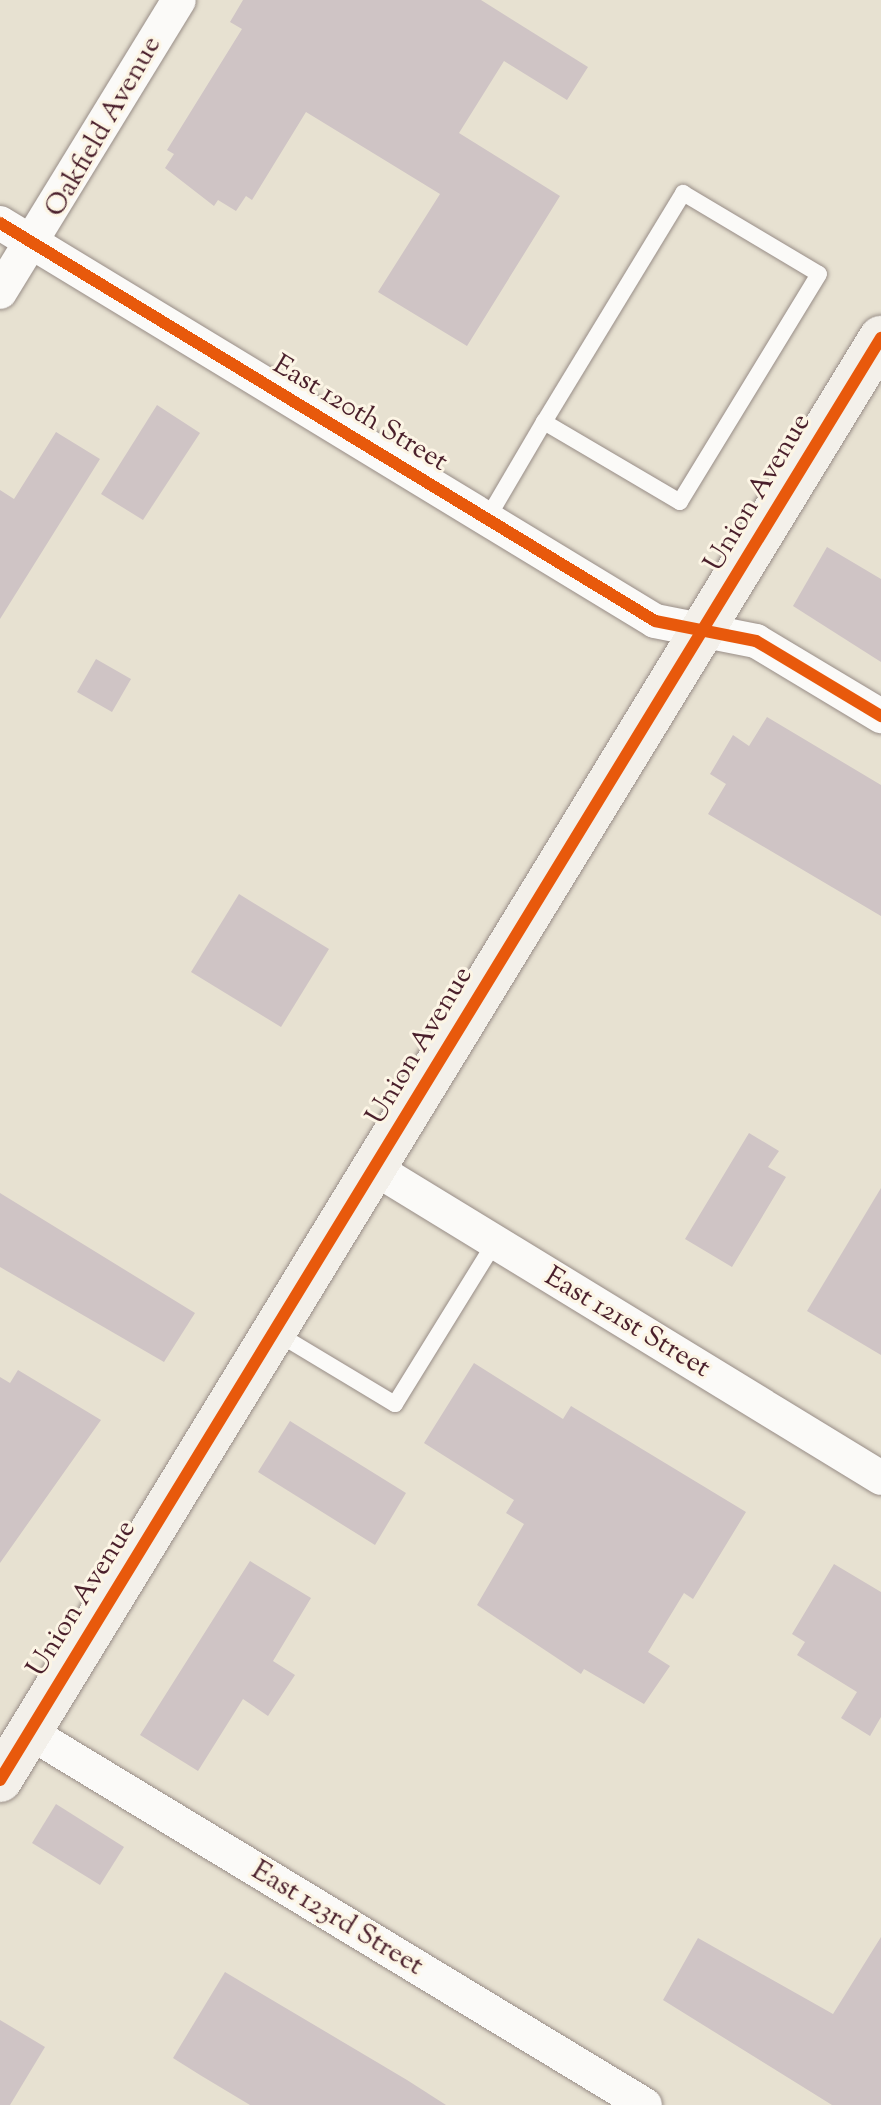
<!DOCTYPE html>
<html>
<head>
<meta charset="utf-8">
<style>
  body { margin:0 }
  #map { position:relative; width:881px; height:2105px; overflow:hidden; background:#e7e1d1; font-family:"Sorts Mill Goudy",serif }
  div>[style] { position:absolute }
  .building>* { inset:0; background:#cfc4c5 }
  .roads { filter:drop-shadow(0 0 2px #988d87) drop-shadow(0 0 2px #988d87) }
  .service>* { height:16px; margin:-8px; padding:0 8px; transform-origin:8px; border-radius:8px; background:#fbfaf8 }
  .minor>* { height:34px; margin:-17px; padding:0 17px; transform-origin:17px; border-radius:17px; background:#fbfaf8 }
  .secondary>* { height:44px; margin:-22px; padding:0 22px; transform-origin:22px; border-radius:22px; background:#f3f0ea }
  .cycleway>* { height:12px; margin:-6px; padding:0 6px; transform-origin:6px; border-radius:6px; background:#e8590c }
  span { translate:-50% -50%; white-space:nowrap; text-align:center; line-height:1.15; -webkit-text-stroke:6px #fcf5e5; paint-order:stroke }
  .street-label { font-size:28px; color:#4a1f2b }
</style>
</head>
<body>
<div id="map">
  <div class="building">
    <div style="clip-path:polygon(243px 0,481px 0,588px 67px,567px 100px,504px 61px,459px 133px,560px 196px,467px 346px,378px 292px,440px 194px,306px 112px,252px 200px,246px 196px,236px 211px,218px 200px,214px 206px,165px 168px,174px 154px,167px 150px,242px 29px,230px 22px)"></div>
    <div style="clip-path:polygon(157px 405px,200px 433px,143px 520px,101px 494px)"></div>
    <div style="clip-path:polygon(56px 432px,100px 459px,0 619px,0 490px,14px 499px)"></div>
    <div style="clip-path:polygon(827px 547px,881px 579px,881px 662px,793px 606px)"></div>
    <div style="clip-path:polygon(96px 659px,131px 679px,112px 712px,77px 692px)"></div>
    <div style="clip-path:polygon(767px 717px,881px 785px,881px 916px,708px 814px,726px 784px,710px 774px,733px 735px,749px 746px)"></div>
    <div style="clip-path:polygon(239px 894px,329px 949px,281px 1027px,191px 972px)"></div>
    <div style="clip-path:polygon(749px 1133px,779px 1151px,768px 1167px,786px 1177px,732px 1267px,685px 1239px)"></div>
    <div style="clip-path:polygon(881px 1188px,881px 1355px,807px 1311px)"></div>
    <div style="clip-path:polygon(0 1193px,195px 1313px,164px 1362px,0 1267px)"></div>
    <div style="clip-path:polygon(474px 1363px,563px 1419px,571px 1406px,746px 1512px,693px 1599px,684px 1593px,648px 1652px,670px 1666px,644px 1704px,584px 1669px,581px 1674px,477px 1605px,524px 1524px,506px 1513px,514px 1500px,424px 1443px)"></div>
    <div style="clip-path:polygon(18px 1370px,101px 1420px,0 1563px,0 1377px,10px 1383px)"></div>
    <div style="clip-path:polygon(290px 1421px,406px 1493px,375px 1545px,258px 1472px)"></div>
    <div style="clip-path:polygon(250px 1561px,311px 1598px,273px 1661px,295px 1675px,268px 1716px,243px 1699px,198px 1771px,140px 1735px)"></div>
    <div style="clip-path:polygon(834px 1564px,881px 1592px,881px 1717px,870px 1736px,841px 1718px,857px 1692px,797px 1655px,805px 1642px,792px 1634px)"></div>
    <div style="clip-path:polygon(56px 1804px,124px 1847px,100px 1885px,32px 1843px)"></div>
    <div style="clip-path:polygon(881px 1937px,881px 2105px,832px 2105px,663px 2000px,698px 1938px,833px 2014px)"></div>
    <div style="clip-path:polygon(225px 1972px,407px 2080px,446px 2105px,250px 2105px,200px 2075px,173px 2058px)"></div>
    <div style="clip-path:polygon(0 2020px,45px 2047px,10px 2105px,0 2105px)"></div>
  </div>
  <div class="roads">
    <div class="service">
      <div style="left:487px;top:519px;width:113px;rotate:-59.6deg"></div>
      <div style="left:544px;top:422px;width:268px;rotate:-58.7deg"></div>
      <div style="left:683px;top:193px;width:158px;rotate:30.8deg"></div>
      <div style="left:819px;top:274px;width:267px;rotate:121.4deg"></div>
      <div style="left:680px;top:502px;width:158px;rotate:-149.5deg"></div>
      <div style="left:275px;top:1332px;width:140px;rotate:31deg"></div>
      <div style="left:395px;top:1404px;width:190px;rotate:-58.3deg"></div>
    </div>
    <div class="minor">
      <div style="left:0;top:223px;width:766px;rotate:31.28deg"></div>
      <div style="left:655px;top:621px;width:103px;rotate:11.2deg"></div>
      <div style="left:756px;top:641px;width:146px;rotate:31deg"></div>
      <div style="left:0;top:292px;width:342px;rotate:-58.5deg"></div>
      <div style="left:374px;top:1168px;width:594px;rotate:31.44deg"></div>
      <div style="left:29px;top:1732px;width:720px;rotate:31.2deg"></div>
    </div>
    <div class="secondary">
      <div style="left:0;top:1780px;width:1690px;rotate:-58.58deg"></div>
    </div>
  </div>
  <div class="cycleway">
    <div style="left:0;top:223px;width:766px;rotate:31.28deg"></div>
    <div style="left:655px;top:621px;width:103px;rotate:11.2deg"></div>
    <div style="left:756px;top:641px;width:146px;rotate:31deg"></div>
    <div style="left:0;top:1780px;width:1690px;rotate:-58.58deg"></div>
  </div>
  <div class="street-label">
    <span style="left:104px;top:127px;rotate:-60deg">Oakfield Avenue</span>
    <span style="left:360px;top:414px;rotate:31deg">East 120th Street</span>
    <span style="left:758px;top:493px;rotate:-59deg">Union Avenue</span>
    <span style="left:420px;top:1046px;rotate:-59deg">Union Avenue</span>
    <span style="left:627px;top:1323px;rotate:31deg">East 121st Street</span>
    <span style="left:82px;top:1599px;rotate:-58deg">Union Avenue</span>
    <span style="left:337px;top:1919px;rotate:31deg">East 123rd Street</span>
  </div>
</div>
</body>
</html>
